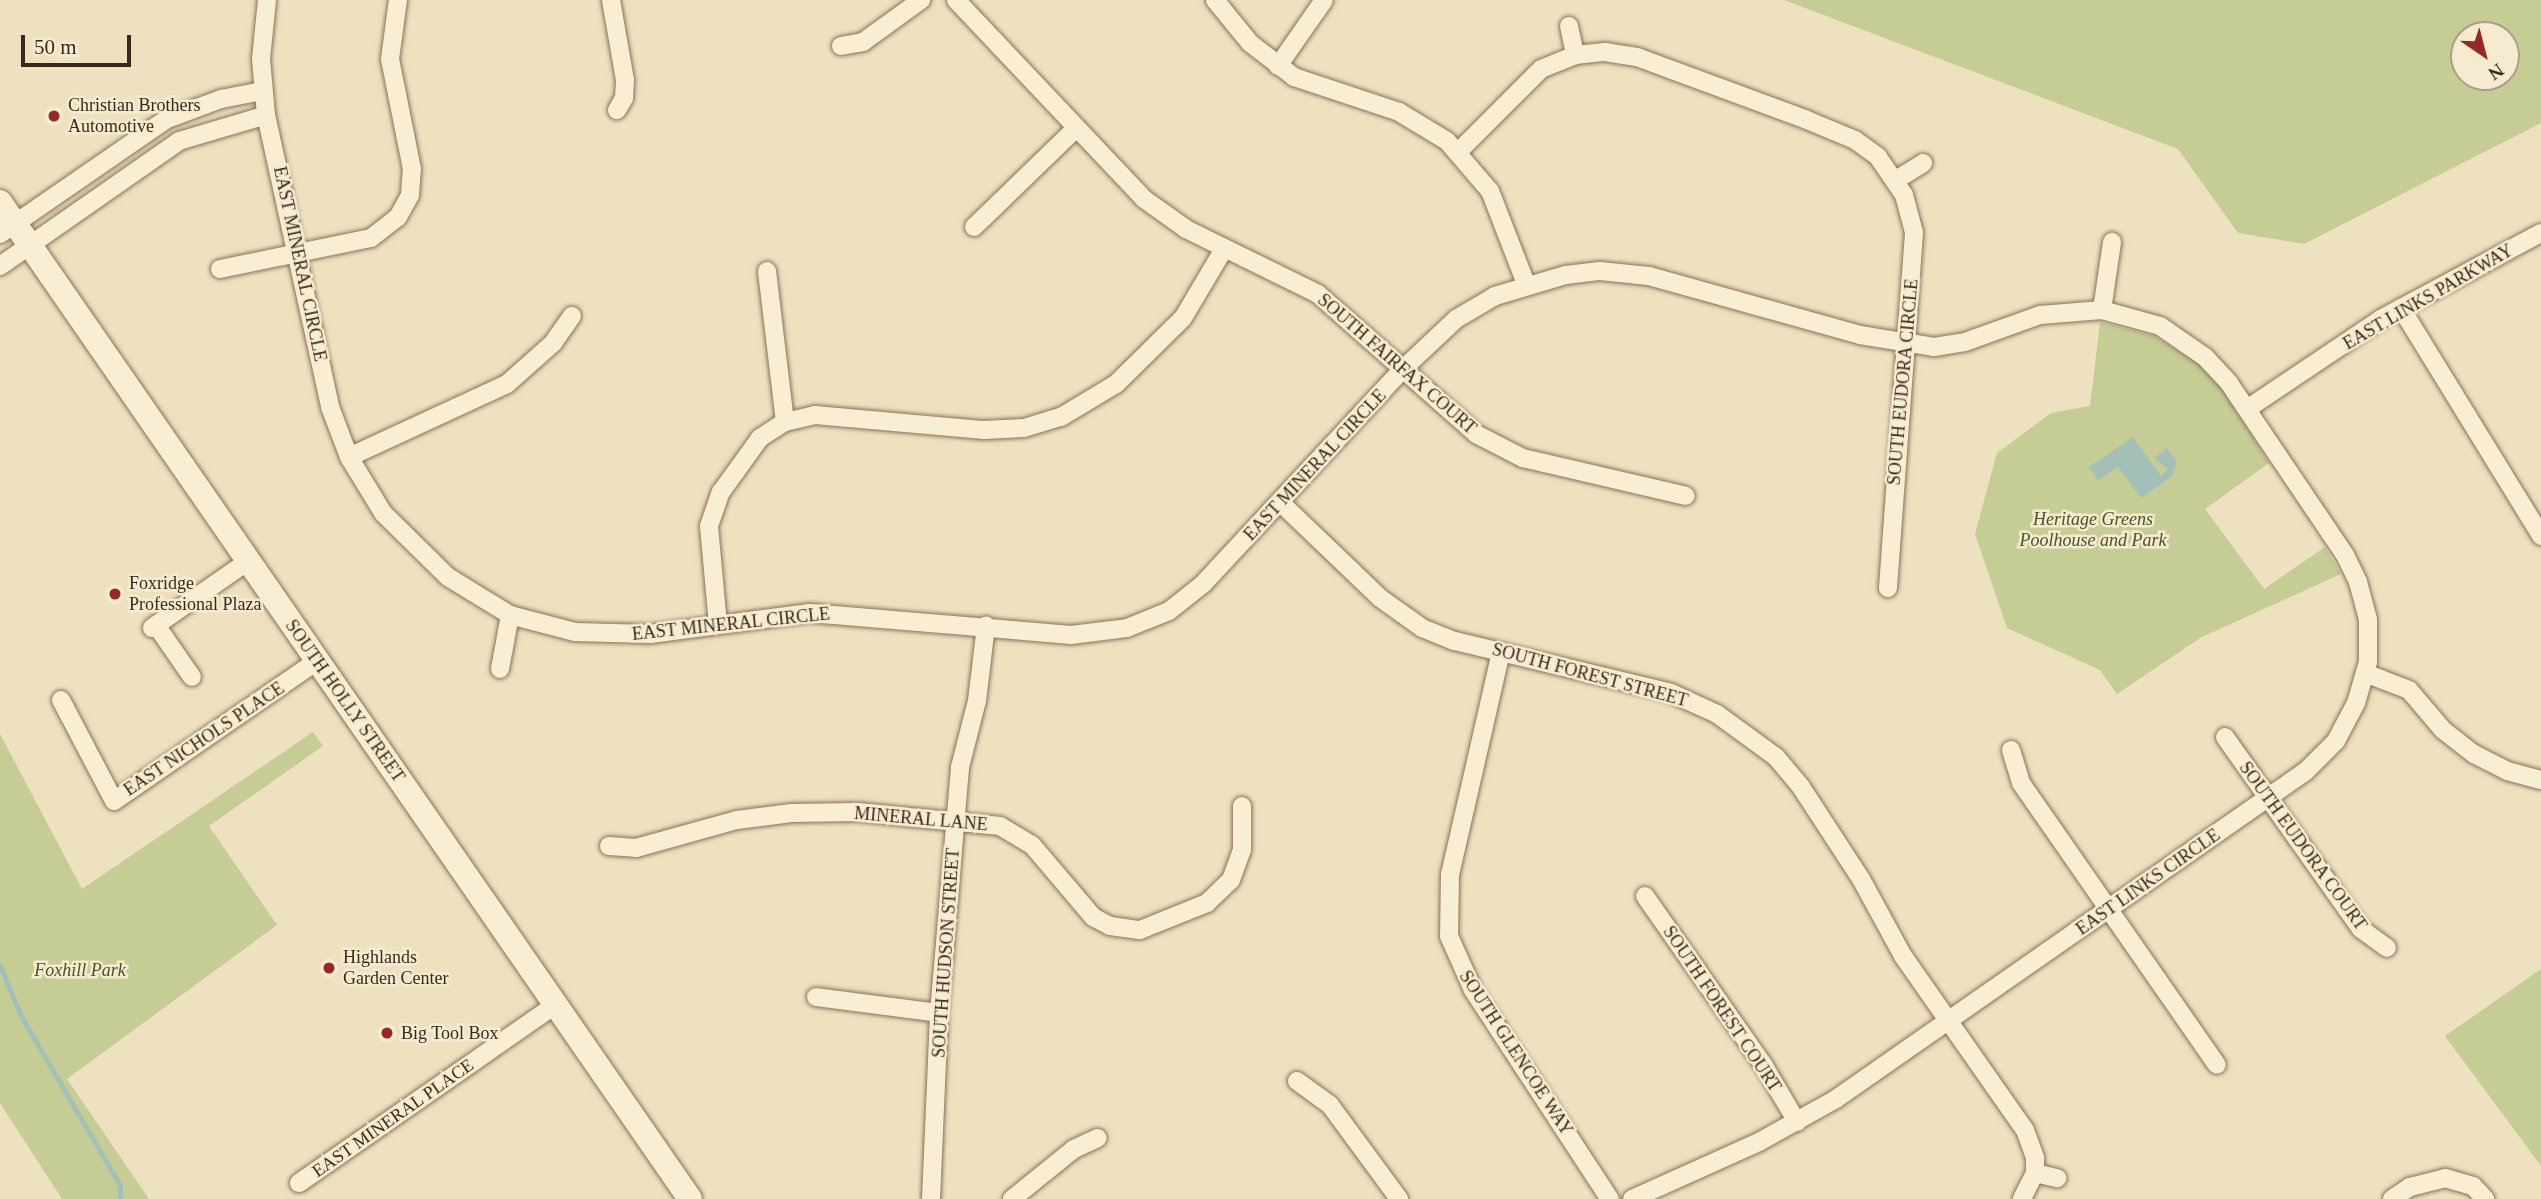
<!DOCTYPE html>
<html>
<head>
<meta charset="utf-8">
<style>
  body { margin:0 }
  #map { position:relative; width:2541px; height:1199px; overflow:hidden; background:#eee1c0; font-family:"Times New Roman",serif }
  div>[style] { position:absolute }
  .green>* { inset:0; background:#c5cc94 }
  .water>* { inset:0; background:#a3c0b8 }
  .stream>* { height:4.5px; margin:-2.25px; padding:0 2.25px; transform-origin:2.25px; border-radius:2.25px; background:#a3c0b8 }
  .roads { filter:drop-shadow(0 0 2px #887258) drop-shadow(0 0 2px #887258) }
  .minor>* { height:18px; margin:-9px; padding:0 9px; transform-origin:9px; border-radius:9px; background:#f9eed3 }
  .secondary>* { height:24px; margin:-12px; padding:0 12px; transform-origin:12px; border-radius:12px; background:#f9eed3 }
  .dots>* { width:19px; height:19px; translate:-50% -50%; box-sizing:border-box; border:4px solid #f6ebd0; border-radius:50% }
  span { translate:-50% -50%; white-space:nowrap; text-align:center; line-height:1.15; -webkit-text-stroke:5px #f6ebd0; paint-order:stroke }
  .poi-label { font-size:18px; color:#372a1c }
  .left { translate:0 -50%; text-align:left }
  .street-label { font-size:18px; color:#372a1c }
  .park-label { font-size:18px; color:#475423; font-style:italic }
  .north { position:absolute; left:2450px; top:21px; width:70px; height:70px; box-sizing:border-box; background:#f6ebd0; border:2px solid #aa9e88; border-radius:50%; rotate:145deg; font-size:19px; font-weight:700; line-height:28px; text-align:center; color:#372a1c }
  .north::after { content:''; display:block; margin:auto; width:24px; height:32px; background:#982827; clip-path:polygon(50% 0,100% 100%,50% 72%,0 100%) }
  .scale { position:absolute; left:21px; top:35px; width:110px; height:32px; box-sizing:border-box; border:4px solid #372a1c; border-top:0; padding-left:9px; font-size:21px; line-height:24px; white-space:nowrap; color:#372a1c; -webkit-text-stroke:5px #f6ebd0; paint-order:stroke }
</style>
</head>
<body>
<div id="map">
  <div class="green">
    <div style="clip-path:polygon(evenodd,1784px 0,2541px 0,2541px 123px,2304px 244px,2238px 233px,2178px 149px,1784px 0,2464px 35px,2506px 35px,2506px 77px,2464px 77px,2464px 35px)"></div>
    <div style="clip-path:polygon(2100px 322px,2154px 336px,2201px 365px,2221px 387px,2269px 463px,2205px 509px,2264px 589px,2325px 547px,2341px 574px,2200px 638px,2117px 694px,2100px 670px,2007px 628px,1975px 534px,1997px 453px,2051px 413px,2090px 406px)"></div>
    <div style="clip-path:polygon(313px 732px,323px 746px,209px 826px,277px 925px,67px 1079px,149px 1199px,62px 1199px,0 1103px,0 734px,82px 889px)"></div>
    <div style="clip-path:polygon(2541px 969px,2541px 1166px,2445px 1036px)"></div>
  </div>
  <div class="water">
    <div style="clip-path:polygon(2133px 437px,2161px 476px,2168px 469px,2154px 458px,2167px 448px,2177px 462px,2172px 476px,2141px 498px,2118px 467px,2098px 480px,2089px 467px)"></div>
  </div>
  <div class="stream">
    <div style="left:0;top:965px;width:56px;rotate:67.1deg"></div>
    <div style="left:22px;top:1017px;width:194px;rotate:59.7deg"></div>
    <div style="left:120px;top:1185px;width:14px;rotate:86deg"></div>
  </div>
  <div class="roads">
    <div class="minor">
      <div style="left:267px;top:0;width:59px;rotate:95.8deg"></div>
      <div style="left:261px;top:59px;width:56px;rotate:84.9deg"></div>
      <div style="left:266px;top:115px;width:299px;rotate:77.6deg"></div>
      <div style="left:330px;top:407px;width:53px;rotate:69.2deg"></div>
      <div style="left:349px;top:457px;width:66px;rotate:58.7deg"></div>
      <div style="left:383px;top:513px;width:91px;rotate:44.6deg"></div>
      <div style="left:448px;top:577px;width:73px;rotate:31.5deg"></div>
      <div style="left:510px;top:615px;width:67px;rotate:14.7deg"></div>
      <div style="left:575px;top:632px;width:75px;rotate:1.5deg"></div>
      <div style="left:650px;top:634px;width:161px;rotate:-7.5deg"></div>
      <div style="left:810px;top:613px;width:262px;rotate:4.8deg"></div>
      <div style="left:1071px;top:635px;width:56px;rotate:-7.1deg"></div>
      <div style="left:1127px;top:628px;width:45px;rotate:-22deg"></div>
      <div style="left:1169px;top:611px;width:43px;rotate:-38.5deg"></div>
      <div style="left:1203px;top:584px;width:294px;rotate:-47.1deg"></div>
      <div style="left:1403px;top:369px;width:73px;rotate:-43.3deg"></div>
      <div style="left:1456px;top:319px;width:45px;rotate:-30.5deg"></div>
      <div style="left:1495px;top:296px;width:74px;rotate:-16.5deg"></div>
      <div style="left:1566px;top:275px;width:34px;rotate:-7deg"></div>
      <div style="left:1600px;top:271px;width:49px;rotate:5.8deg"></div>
      <div style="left:1649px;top:276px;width:219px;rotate:15.6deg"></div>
      <div style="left:1860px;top:335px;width:75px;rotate:9.2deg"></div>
      <div style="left:1934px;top:347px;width:31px;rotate:-9deg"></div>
      <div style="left:1965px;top:342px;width:80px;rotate:-19.8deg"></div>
      <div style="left:2040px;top:315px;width:62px;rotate:-4.6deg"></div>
      <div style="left:2102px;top:310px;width:60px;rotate:15.4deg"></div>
      <div style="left:2160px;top:326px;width:55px;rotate:34.6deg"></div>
      <div style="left:2205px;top:357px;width:35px;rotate:47deg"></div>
      <div style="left:2229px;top:383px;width:207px;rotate:56deg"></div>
      <div style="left:2345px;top:555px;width:30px;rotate:64deg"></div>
      <div style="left:2358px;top:582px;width:39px;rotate:75deg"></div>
      <div style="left:2368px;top:620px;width:42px;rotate:90deg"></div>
      <div style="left:2368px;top:662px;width:43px;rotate:106.3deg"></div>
      <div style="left:2356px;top:703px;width:43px;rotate:117.8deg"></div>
      <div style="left:2336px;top:741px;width:42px;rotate:135deg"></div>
      <div style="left:2306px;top:771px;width:573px;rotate:145.09deg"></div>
      <div style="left:1836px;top:1099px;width:88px;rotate:150.8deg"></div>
      <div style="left:1759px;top:1142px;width:139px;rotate:155.8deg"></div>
      <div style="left:611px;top:0;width:81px;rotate:80.1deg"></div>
      <div style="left:625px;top:80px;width:18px;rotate:93deg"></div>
      <div style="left:624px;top:98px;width:14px;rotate:120deg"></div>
      <div style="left:956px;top:0;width:274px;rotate:46.6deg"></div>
      <div style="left:1144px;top:199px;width:52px;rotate:35.5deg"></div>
      <div style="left:1186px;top:229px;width:147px;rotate:26.2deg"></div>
      <div style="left:1318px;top:294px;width:211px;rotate:41.5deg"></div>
      <div style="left:1476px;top:434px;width:53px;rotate:27.1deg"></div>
      <div style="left:1523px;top:458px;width:167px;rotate:13.1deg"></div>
      <div style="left:1215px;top:0;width:55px;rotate:50.9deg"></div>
      <div style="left:1250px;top:43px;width:56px;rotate:37.7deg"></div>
      <div style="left:1294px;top:77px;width:111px;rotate:18.4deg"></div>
      <div style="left:1399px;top:112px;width:56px;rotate:31.1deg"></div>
      <div style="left:1447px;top:141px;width:66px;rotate:49.3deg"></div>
      <div style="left:1490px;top:191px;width:100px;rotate:68.8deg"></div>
      <div style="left:1569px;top:26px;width:30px;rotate:78deg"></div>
      <div style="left:841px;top:46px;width:22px;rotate:-10deg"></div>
      <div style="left:863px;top:42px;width:72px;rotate:-35.9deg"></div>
      <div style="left:1278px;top:66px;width:80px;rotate:-55.1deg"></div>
      <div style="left:1458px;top:152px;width:117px;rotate:-45deg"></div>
      <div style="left:1541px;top:69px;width:37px;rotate:-22deg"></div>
      <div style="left:1575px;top:55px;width:30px;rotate:-6deg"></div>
      <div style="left:1605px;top:52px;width:32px;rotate:9deg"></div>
      <div style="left:1637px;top:57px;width:181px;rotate:20.3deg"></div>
      <div style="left:1807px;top:120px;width:52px;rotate:22.6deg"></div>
      <div style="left:1855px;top:140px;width:29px;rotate:36deg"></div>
      <div style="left:1878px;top:157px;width:46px;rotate:55.6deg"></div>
      <div style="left:1904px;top:195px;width:39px;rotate:75deg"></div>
      <div style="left:1914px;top:233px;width:356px;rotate:94.2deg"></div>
      <div style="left:1896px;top:180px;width:32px;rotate:-32deg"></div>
      <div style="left:974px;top:227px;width:142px;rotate:-44.1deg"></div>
      <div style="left:0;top:234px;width:203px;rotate:-34.6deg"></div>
      <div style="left:167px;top:119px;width:58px;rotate:-20.3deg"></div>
      <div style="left:221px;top:99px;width:43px;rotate:-10.8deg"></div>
      <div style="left:0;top:266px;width:218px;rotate:-34.9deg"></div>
      <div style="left:179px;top:141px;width:91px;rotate:-16.6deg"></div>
      <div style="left:220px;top:269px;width:154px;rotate:-11.6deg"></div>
      <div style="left:371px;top:238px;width:34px;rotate:-38deg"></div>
      <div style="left:398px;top:217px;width:25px;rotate:-61deg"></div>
      <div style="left:410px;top:195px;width:26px;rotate:-86deg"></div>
      <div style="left:412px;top:169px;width:112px;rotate:-101.3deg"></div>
      <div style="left:390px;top:59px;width:60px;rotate:-82.3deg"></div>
      <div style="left:767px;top:271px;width:152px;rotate:83.2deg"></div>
      <div style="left:2401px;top:308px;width:268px;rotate:58.4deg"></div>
      <div style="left:2102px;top:310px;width:69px;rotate:-81.6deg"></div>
      <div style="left:2247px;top:409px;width:161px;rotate:-33.9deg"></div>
      <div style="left:2381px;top:319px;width:182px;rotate:-28.3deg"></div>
      <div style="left:349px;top:457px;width:174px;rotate:-24.8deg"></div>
      <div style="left:507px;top:384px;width:62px;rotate:-41.7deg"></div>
      <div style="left:553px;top:343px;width:33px;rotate:-55deg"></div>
      <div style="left:1281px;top:503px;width:137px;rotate:43.8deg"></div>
      <div style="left:1380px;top:598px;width:52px;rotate:35.5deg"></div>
      <div style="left:1422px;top:628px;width:35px;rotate:22deg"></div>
      <div style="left:1455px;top:641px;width:222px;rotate:13.5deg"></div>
      <div style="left:1671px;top:693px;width:51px;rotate:24.5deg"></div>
      <div style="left:1717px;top:714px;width:73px;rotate:36.1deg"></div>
      <div style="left:1776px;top:757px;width:39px;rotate:50deg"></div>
      <div style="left:1801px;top:787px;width:110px;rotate:56.9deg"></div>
      <div style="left:1861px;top:879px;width:88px;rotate:61.4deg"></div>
      <div style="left:1903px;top:956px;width:213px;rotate:55deg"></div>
      <div style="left:2025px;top:1130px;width:30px;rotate:70deg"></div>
      <div style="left:2035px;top:1158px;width:15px;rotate:90deg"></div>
      <div style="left:2035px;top:1173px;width:29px;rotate:117deg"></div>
      <div style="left:156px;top:625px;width:63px;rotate:55.3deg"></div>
      <div style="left:718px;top:625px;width:99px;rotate:-95.2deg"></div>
      <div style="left:709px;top:526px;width:36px;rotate:-71deg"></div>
      <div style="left:721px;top:492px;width:67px;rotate:-54.2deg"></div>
      <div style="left:760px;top:438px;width:30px;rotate:-33deg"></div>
      <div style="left:785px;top:422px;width:31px;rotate:-13deg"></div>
      <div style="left:815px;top:415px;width:170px;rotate:5.1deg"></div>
      <div style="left:984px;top:430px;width:40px;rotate:-2.9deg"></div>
      <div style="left:1024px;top:428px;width:39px;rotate:-17deg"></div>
      <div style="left:1061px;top:417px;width:64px;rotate:-31deg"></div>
      <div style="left:1116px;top:384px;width:94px;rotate:-44.6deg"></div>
      <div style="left:1183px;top:318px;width:80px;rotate:-59.3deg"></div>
      <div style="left:152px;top:628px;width:117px;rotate:-34.9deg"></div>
      <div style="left:1501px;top:652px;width:229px;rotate:102.9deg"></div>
      <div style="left:1450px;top:875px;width:61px;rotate:90.9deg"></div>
      <div style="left:1449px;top:936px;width:59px;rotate:66deg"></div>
      <div style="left:1473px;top:990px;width:250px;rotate:56.8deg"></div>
      <div style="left:500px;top:669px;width:55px;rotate:-79.5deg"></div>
      <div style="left:2365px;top:673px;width:47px;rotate:21.1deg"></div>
      <div style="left:2409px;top:690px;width:52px;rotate:49.6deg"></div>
      <div style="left:2443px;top:730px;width:39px;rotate:38deg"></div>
      <div style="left:2474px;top:754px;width:37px;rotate:27deg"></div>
      <div style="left:2507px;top:771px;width:35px;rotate:15deg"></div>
      <div style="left:61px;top:700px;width:114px;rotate:62.3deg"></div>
      <div style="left:114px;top:801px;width:247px;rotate:-34.6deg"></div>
      <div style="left:2225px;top:737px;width:235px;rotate:54.7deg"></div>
      <div style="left:2361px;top:929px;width:32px;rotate:36deg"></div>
      <div style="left:2011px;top:750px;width:34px;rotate:73deg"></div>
      <div style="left:2021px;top:783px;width:343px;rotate:55.2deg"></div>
      <div style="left:609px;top:846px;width:27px;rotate:4deg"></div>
      <div style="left:636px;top:848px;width:105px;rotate:-15.5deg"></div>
      <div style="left:737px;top:820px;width:55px;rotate:-7.3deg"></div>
      <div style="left:792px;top:813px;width:65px;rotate:-0.9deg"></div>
      <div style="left:857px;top:812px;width:144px;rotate:5.6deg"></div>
      <div style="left:1000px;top:826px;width:37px;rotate:31deg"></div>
      <div style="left:1032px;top:845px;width:94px;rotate:49.7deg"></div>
      <div style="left:1093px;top:917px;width:19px;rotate:28deg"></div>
      <div style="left:1110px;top:926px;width:30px;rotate:8deg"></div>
      <div style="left:1140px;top:930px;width:72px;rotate:-21.9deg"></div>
      <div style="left:1207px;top:903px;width:33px;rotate:-44deg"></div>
      <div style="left:1231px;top:880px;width:32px;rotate:-70deg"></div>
      <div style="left:1242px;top:850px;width:44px;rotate:-90deg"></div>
      <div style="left:1645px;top:896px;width:208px;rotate:55deg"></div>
      <div style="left:1764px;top:1066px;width:65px;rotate:59.5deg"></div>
      <div style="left:816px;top:997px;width:124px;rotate:7.4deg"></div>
      <div style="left:1297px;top:1081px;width:41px;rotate:36deg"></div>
      <div style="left:1330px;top:1105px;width:117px;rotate:53.7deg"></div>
      <div style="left:2035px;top:1173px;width:23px;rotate:13deg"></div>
      <div style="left:299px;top:1183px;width:312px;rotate:-34.8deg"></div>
      <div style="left:931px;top:1199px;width:186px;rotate:-87.5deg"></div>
      <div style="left:939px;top:1013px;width:247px;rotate:-85.1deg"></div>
      <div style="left:960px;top:767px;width:68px;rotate:-75.6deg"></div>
      <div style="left:977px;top:701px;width:76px;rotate:-83.2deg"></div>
      <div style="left:1012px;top:1199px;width:80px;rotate:-38.9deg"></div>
      <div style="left:1074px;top:1149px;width:26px;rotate:-25deg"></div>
      <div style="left:2392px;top:1199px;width:22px;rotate:-34deg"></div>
      <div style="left:2410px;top:1187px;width:36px;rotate:-14deg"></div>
      <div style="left:2445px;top:1178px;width:29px;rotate:16deg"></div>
      <div style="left:2473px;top:1186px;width:18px;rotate:47deg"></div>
    </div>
    <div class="secondary">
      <div style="left:0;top:202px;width:1212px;rotate:55.31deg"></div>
    </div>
  </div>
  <div class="dots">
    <div style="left:54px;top:116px;background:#982827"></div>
    <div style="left:115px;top:594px;background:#982827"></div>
    <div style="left:329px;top:968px;background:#982827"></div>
    <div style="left:387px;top:1033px;background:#982827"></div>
  </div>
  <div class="poi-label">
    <span class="left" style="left:68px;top:116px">Christian Brothers<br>Automotive</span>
    <span class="left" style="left:129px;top:594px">Foxridge<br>Professional Plaza</span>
    <span class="left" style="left:343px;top:968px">Highlands<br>Garden Center</span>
    <span class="left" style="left:401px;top:1033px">Big Tool Box</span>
  </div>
  <div class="street-label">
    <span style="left:300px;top:264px;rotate:78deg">EAST MINERAL CIRCLE</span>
    <span style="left:2428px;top:297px;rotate:-30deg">EAST LINKS PARKWAY</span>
    <span style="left:1397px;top:364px;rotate:41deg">SOUTH FAIRFAX COURT</span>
    <span style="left:1903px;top:382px;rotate:-85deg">SOUTH EUDORA CIRCLE</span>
    <span style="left:1315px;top:465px;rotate:-47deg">EAST MINERAL CIRCLE</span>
    <span style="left:731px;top:624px;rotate:-6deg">EAST MINERAL CIRCLE</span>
    <span style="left:1590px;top:675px;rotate:15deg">SOUTH FOREST STREET</span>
    <span style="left:345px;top:701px;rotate:55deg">SOUTH HOLLY STREET</span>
    <span style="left:204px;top:739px;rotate:-34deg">EAST NICHOLS PLACE</span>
    <span style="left:921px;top:819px;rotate:5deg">MINERAL LANE</span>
    <span style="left:2303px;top:846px;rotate:54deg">SOUTH EUDORA COURT</span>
    <span style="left:2148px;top:882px;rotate:-35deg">EAST LINKS CIRCLE</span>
    <span style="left:946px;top:953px;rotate:-86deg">SOUTH HUDSON STREET</span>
    <span style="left:1722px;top:1009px;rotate:56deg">SOUTH FOREST COURT</span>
    <span style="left:1516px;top:1053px;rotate:57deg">SOUTH GLENCOE WAY</span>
    <span style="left:393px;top:1118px;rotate:-35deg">EAST MINERAL PLACE</span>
  </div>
  <div class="park-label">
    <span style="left:2093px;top:530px">Heritage Greens<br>Poolhouse and Park</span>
    <span style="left:80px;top:970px">Foxhill Park</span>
  </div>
  <div class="north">N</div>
  <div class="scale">50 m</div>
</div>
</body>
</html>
